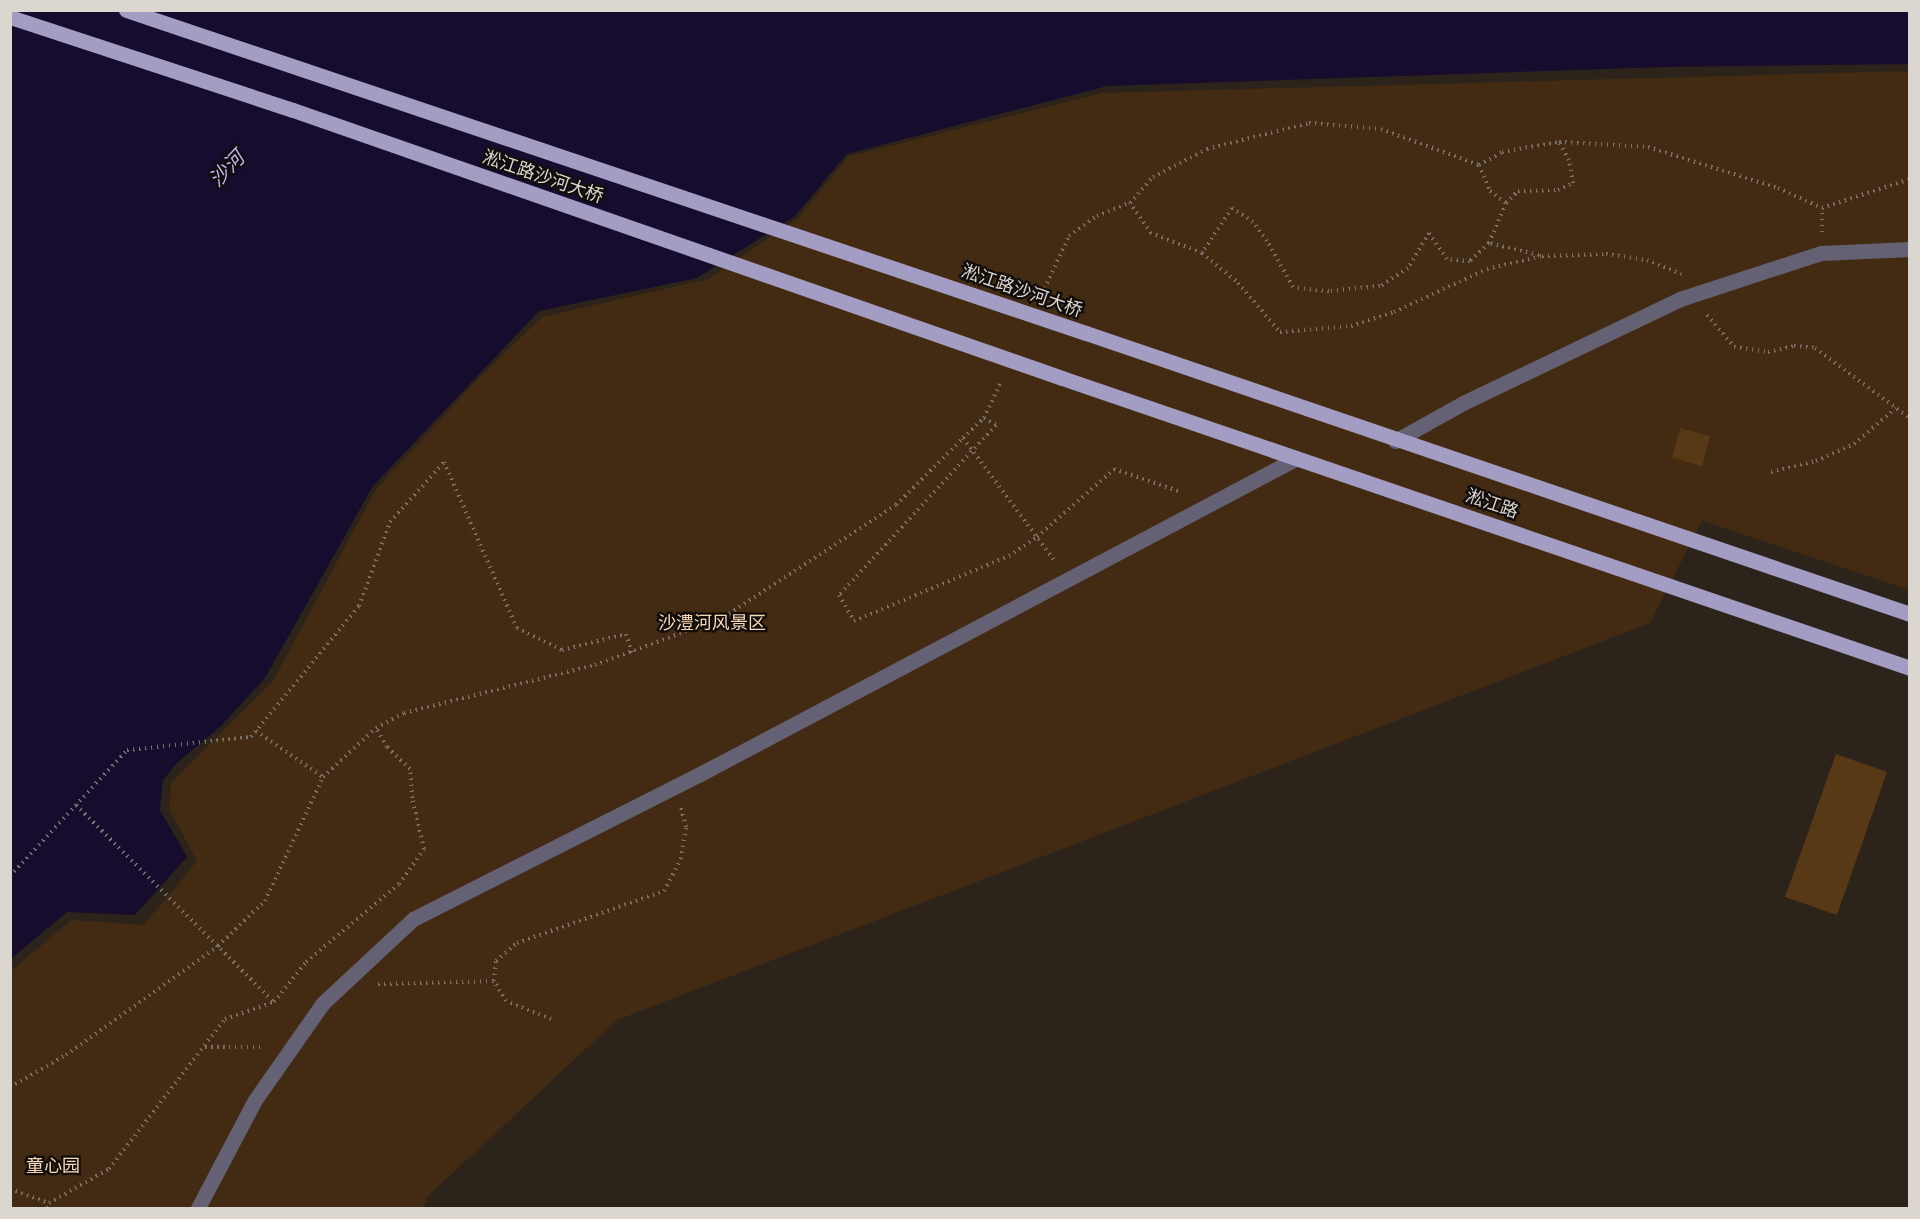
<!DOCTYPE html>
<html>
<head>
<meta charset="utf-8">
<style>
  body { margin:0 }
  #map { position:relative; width:1920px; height:1219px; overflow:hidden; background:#2c231b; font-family:Signika,"Noto Sans SC",sans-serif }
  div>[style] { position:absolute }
  .green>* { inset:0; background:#422b12 }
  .water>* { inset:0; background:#160c2e }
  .building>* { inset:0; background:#583916 }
  .path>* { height:4px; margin-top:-2px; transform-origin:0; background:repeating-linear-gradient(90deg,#79716a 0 1.5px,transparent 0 6px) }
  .minor>* { height:15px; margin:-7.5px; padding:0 7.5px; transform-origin:7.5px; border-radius:7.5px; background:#656174 }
  .major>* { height:15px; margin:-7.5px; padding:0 7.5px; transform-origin:7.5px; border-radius:7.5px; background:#a49dc3 }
  .major-bridge>* { height:15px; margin:-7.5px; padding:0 7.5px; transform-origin:7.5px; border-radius:7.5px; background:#a49dc3 }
  span { translate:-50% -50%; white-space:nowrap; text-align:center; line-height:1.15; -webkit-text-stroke:4.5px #110d0a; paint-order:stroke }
  .street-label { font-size:18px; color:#dcd6d1 }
  .park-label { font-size:18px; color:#fad9b8 }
  .water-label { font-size:20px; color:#c3b4f8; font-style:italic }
  .frame { position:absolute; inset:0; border:12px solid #dcd6d1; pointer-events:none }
</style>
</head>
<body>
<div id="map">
  <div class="green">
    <div style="clip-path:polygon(1909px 71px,1909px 590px,1702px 521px,1650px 623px,617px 1020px,427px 1197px,423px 1208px,11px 1208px,10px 972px,71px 920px,144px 925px,197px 861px,169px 809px,171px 783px,273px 681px,376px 489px,482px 375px,542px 317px,708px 279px,798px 218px,849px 156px,1102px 93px)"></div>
  </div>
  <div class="water">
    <div style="clip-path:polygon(11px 11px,1909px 11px,1909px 64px,1665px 67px,1107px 86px,847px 154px,795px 216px,697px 278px,539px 311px,373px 486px,265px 678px,220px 727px,177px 763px,163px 780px,160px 810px,187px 857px,135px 915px,67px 912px,11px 959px)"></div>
  </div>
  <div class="building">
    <div style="clip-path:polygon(1680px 428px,1710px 436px,1702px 466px,1672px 458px)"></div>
    <div style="clip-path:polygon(1836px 754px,1887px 772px,1837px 915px,1785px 897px)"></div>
  </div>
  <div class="path">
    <div style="left:1479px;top:165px;width:26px;rotate:-29deg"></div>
    <div style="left:1502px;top:152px;width:58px;rotate:-10deg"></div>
    <div style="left:1559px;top:142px;width:89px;rotate:3.2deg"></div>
    <div style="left:1648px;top:147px;width:136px;rotate:17.5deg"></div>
    <div style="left:1778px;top:188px;width:48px;rotate:24.4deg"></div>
    <div style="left:1822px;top:208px;width:93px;rotate:-18.2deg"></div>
    <div style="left:1822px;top:232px;width:24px;rotate:-90deg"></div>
    <div style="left:1489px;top:243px;width:26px;rotate:137deg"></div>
    <div style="left:1470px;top:261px;width:23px;rotate:-175deg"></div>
    <div style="left:1447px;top:259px;width:32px;rotate:-125deg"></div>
    <div style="left:1429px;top:233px;width:41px;rotate:121deg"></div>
    <div style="left:1408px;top:268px;width:33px;rotate:147deg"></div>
    <div style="left:1380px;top:286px;width:51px;rotate:174.4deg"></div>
    <div style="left:1329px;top:291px;width:36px;rotate:-174deg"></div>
    <div style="left:1293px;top:287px;width:53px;rotate:-119.5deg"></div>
    <div style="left:1267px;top:241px;width:24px;rotate:-126deg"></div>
    <div style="left:1253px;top:222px;width:25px;rotate:-146deg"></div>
    <div style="left:1232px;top:208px;width:54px;rotate:123.7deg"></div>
    <div style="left:1202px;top:253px;width:47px;rotate:39.8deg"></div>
    <div style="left:1238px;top:283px;width:65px;rotate:49.4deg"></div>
    <div style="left:1280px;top:332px;width:71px;rotate:-4.8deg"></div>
    <div style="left:1351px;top:326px;width:45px;rotate:-18deg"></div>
    <div style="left:1394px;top:312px;width:102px;rotate:-24.8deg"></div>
    <div style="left:1487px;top:269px;width:57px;rotate:-13.3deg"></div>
    <div style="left:1542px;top:256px;width:64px;rotate:-1.8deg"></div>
    <div style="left:1606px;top:254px;width:41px;rotate:8.3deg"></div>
    <div style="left:1647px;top:260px;width:37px;rotate:22deg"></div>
    <div style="left:1202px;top:253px;width:55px;rotate:-158.6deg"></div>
    <div style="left:1151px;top:233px;width:37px;rotate:-125deg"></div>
    <div style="left:1130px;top:203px;width:35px;rotate:-49deg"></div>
    <div style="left:1153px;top:177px;width:61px;rotate:-27.4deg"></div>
    <div style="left:1207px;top:149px;width:105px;rotate:-14.3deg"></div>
    <div style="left:1309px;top:123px;width:72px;rotate:4.8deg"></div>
    <div style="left:1381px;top:129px;width:104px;rotate:20.2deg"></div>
    <div style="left:1479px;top:165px;width:28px;rotate:67deg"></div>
    <div style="left:1490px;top:191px;width:20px;rotate:37deg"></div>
    <div style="left:1539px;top:255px;width:51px;rotate:-166.5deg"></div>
    <div style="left:1489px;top:243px;width:43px;rotate:-67deg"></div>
    <div style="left:1506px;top:203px;width:17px;rotate:-45deg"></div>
    <div style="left:1518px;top:191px;width:40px;rotate:-1.4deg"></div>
    <div style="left:1558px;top:190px;width:17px;rotate:-25deg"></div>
    <div style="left:1573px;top:183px;width:23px;rotate:-100deg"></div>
    <div style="left:1569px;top:160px;width:21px;rotate:-119deg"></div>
    <div style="left:1042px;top:294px;width:64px;rotate:-65deg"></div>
    <div style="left:1069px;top:236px;width:34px;rotate:-36deg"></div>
    <div style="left:1097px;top:216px;width:35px;rotate:-22deg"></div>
    <div style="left:1707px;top:315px;width:42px;rotate:49.8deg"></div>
    <div style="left:1734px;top:347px;width:34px;rotate:8deg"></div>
    <div style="left:1768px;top:352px;width:27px;rotate:-13deg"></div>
    <div style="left:1794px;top:346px;width:21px;rotate:5deg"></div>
    <div style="left:1815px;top:348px;width:118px;rotate:36.4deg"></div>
    <div style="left:984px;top:418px;width:14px;rotate:30deg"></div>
    <div style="left:996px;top:425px;width:231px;rotate:132.7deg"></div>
    <div style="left:839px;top:595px;width:30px;rotate:60deg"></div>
    <div style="left:854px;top:621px;width:168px;rotate:-22.8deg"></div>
    <div style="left:1009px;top:556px;width:34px;rotate:-34deg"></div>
    <div style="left:1037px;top:537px;width:103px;rotate:-41.4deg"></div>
    <div style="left:1114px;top:469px;width:71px;rotate:18.9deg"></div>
    <div style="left:963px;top:438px;width:29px;rotate:-44deg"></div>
    <div style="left:984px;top:418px;width:42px;rotate:-64.7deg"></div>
    <div style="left:1771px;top:472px;width:46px;rotate:-13.7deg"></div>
    <div style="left:1816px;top:461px;width:42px;rotate:-24.1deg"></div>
    <div style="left:1854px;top:444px;width:55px;rotate:-40.6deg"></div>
    <div style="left:256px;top:731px;width:81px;rotate:34.5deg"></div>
    <div style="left:76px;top:805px;width:279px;rotate:44.9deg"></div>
    <div style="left:10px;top:876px;width:172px;rotate:-47.1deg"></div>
    <div style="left:127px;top:750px;width:125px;rotate:-6deg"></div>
    <div style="left:251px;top:737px;width:170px;rotate:-50.5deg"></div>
    <div style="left:359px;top:606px;width:90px;rotate:-69.7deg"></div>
    <div style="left:390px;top:522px;width:81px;rotate:-48deg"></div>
    <div style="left:444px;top:462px;width:181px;rotate:66.3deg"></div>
    <div style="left:517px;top:628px;width:50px;rotate:26.1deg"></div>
    <div style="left:562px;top:650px;width:66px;rotate:-14deg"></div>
    <div style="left:626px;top:634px;width:20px;rotate:72deg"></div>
    <div style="left:378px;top:984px;width:116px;rotate:-1.5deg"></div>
    <div style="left:551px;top:1019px;width:48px;rotate:-158.2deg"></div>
    <div style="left:506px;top:1001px;width:23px;rotate:-121deg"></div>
    <div style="left:494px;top:981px;width:20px;rotate:-84deg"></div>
    <div style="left:496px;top:961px;width:28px;rotate:-41deg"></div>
    <div style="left:517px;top:943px;width:156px;rotate:-19.5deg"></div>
    <div style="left:664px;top:891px;width:36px;rotate:-62deg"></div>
    <div style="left:681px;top:859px;width:32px;rotate:-81deg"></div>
    <div style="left:686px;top:827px;width:20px;rotate:-105deg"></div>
    <div style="left:205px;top:1047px;width:58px"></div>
    <div style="left:10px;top:1087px;width:64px;rotate:-29.7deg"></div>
    <div style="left:66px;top:1055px;width:187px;rotate:-35.6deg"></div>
    <div style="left:218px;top:946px;width:65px;rotate:-43.8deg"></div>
    <div style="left:265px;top:901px;width:137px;rotate:-64.9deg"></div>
    <div style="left:323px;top:777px;width:72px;rotate:-42.8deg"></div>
    <div style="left:376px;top:728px;width:32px;rotate:-28deg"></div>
    <div style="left:404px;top:713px;width:197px;rotate:-14.1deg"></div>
    <div style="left:595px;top:665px;width:138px;rotate:-20.4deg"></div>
    <div style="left:724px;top:617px;width:205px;rotate:-33.1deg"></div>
    <div style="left:896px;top:505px;width:95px;rotate:-45deg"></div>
    <div style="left:963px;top:438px;width:152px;rotate:53.3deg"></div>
    <div style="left:10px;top:1189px;width:41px;rotate:19.7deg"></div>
    <div style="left:48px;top:1208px;width:5px;rotate:-79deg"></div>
    <div style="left:49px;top:1203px;width:69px;rotate:-29.5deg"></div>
    <div style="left:109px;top:1169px;width:190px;rotate:-52.3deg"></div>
    <div style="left:225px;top:1019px;width:52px;rotate:-19.1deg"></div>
    <div style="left:274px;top:1002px;width:51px;rotate:-51.3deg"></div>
    <div style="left:306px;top:962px;width:121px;rotate:-40deg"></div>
    <div style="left:399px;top:884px;width:43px;rotate:-54.5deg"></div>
    <div style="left:424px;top:849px;width:52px;rotate:-103.2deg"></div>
    <div style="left:412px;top:798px;width:29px;rotate:-94deg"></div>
    <div style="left:410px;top:769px;width:32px;rotate:-136deg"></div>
    <div style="left:387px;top:747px;width:22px;rotate:-120deg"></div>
  </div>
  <div class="minor">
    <div style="left:1395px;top:441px;width:78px;rotate:-29.2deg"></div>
    <div style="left:1463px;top:403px;width:241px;rotate:-25.6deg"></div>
    <div style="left:1680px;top:299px;width:148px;rotate:-18.1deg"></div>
    <div style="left:1821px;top:253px;width:89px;rotate:-2.6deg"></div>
    <div style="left:198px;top:1208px;width:122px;rotate:-62.2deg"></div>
    <div style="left:255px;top:1100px;width:118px;rotate:-55deg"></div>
    <div style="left:323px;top:1003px;width:123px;rotate:-43deg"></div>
    <div style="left:413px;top:919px;width:322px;rotate:-26.8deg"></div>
    <div style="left:700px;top:774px;width:675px;rotate:-27.89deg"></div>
  </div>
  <div class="major">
    <div style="left:1086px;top:333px;width:871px;rotate:18.83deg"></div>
    <div style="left:1062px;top:378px;width:896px;rotate:18.88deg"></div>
  </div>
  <div class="major-bridge">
    <div style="left:126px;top:10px;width:1013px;rotate:18.6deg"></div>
    <div style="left:10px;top:17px;width:298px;rotate:18.2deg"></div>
    <div style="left:293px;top:110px;width:814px;rotate:19.21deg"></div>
  </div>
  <div class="street-label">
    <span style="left:543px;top:177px;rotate:19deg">淞江路沙河大桥</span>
    <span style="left:1022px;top:291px;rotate:19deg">淞江路沙河大桥</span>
    <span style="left:1492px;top:504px;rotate:19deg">淞江路</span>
  </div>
  <div class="park-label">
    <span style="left:712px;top:623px">沙澧河风景区</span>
    <span style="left:53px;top:1166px">童心园</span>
  </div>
  <div class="water-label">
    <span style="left:227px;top:169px;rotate:-46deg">沙河</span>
  </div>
  <div class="frame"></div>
</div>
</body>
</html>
